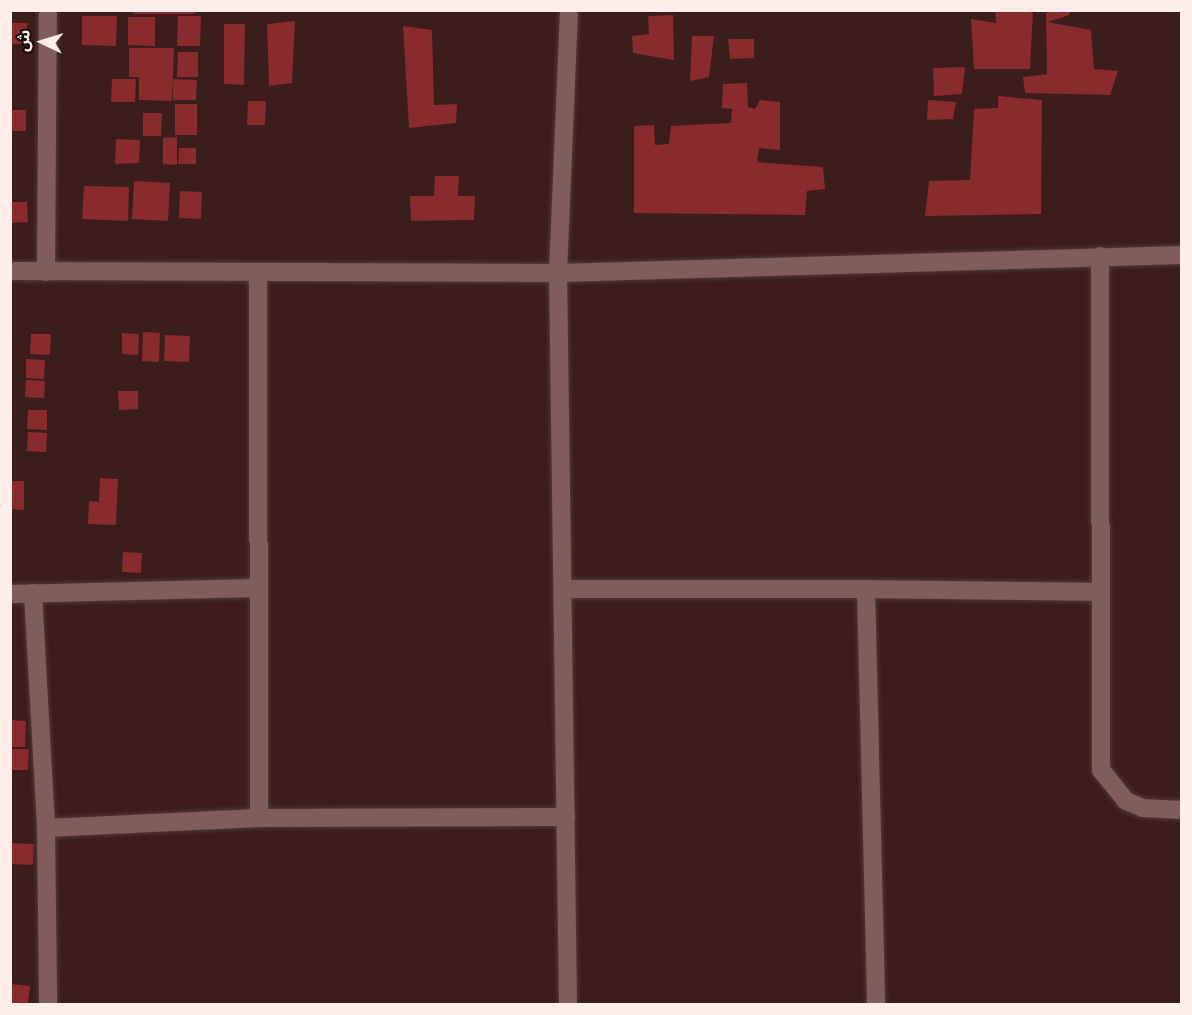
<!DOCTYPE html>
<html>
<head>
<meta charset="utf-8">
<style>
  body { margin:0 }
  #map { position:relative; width:1192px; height:1015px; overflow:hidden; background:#3b1d1b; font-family:"Source Sans 3","Noto Sans Arabic",sans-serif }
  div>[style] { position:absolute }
  .building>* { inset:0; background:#892a2c }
  .roads { filter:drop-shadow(0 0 2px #523939) drop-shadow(0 0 2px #523939) }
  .street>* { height:18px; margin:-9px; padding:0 9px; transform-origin:9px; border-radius:9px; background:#805c5a }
  .secondary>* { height:18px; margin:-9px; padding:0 9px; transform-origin:9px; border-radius:9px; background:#805c5a }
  span { translate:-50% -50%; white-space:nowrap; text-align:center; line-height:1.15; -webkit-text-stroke:4.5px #190b0b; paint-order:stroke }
  .frame { position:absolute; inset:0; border:12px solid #ffedec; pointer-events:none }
  .north { position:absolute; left:12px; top:12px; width:60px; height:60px; -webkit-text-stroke:4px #190b0b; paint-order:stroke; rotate:274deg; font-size:16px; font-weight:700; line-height:24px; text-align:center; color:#ffedec }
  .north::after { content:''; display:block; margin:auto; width:21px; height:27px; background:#ffedec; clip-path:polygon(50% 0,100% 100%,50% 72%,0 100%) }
</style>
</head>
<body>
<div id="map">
  <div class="building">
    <div style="clip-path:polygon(133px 10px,195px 10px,195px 14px,133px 14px)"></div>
    <div style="clip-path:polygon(995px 10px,1033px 10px,1030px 69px,974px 69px,971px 19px,996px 23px)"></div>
    <div style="clip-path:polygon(1046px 10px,1070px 10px,1070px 15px,1047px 22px,1091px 30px,1094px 69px,1118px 71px,1110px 95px,1025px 93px,1023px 77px,1047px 74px)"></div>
    <div style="clip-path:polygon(673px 15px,674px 60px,633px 53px,632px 36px,649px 34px,648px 16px)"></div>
    <div style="clip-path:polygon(82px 16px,117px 16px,116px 46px,82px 45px)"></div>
    <div style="clip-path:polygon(178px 16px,201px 16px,200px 46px,177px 46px)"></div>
    <div style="clip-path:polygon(128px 17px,155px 17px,155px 46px,128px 45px)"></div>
    <div style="clip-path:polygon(295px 21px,292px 83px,269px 86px,267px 24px)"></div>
    <div style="clip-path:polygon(10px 23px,27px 23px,26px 44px,10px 44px)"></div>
    <div style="clip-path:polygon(224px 24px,245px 24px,244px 85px,224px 84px)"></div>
    <div style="clip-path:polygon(403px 26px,432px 30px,434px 105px,457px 104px,456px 123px,409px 128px)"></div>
    <div style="clip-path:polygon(692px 36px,714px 36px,709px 77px,690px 81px)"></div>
    <div style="clip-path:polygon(728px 39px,754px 39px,754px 58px,730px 59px)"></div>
    <div style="clip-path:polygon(129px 48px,174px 48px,172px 101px,139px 100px,139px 77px,129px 77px)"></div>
    <div style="clip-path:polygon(178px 52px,198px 52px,198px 77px,177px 77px)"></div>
    <div style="clip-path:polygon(965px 67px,962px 94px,934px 96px,933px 68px)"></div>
    <div style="clip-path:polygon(112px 79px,136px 79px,135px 102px,111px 102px)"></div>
    <div style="clip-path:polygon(173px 79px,197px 80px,196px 100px,173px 100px)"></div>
    <div style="clip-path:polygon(747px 83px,748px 107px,755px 109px,760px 100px,780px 102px,780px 150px,759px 148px,757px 162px,823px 167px,825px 189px,807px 191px,805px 215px,634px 213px,634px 126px,654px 125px,655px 145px,669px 144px,671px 126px,731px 123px,732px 109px,722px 108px,723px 84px)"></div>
    <div style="clip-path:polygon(998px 96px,1042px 100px,1041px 214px,925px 216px,929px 181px,970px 180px,974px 109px,998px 108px)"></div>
    <div style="clip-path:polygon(928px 100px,956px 102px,953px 119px,927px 120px)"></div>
    <div style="clip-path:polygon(248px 101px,266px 101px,265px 125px,247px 125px)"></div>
    <div style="clip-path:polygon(175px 104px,197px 104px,197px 135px,175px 135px)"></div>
    <div style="clip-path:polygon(10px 110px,26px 110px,26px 131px,10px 131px)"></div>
    <div style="clip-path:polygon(143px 113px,162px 113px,161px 136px,143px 136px)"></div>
    <div style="clip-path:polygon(177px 137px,177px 165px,163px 164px,163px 138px)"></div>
    <div style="clip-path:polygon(116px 139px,140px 140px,139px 163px,115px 164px)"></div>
    <div style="clip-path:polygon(179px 148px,196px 148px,196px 164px,178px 164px)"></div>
    <div style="clip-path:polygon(435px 176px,459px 176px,458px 196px,475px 196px,474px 220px,411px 221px,410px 196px,434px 196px)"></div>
    <div style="clip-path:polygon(134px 181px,170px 183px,168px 221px,132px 219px)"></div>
    <div style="clip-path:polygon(84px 186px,129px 187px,128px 221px,82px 219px)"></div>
    <div style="clip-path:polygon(180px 191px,202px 192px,201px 219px,179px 218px)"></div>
    <div style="clip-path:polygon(10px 202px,27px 202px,28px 222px,10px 223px)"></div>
    <div style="clip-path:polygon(143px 332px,160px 333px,159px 362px,142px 361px)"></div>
    <div style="clip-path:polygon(122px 333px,139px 334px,138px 355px,122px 354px)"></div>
    <div style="clip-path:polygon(31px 334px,51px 334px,50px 355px,30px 354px)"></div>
    <div style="clip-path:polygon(165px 335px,190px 336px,189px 362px,164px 361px)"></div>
    <div style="clip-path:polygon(26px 359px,45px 360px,44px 379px,26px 378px)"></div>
    <div style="clip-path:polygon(26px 380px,45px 381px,44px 398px,25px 397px)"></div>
    <div style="clip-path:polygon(118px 391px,138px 391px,138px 409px,119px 410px)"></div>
    <div style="clip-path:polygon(28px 410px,47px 410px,47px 430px,27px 429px)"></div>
    <div style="clip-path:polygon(28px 432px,47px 433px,46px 452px,27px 451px)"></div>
    <div style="clip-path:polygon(100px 478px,118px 479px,116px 525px,88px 524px,89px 501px,99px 502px)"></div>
    <div style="clip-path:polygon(10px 481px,24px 481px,24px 510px,10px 509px)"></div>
    <div style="clip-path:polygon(123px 552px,142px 553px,141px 573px,122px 572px)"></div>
    <div style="clip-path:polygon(10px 720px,26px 721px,25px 747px,10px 747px)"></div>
    <div style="clip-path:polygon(10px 749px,29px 749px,28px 770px,10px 770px)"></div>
    <div style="clip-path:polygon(11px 843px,34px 844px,33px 865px,10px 864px)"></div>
    <div style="clip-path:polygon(11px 984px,30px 986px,28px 1004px,10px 1004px)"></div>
  </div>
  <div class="roads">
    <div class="street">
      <div style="left:1100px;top:256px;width:514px;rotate:89.89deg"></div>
      <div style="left:1101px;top:770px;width:40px;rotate:51deg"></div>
      <div style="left:1126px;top:801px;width:18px;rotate:22deg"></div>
      <div style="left:1143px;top:808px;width:39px;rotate:3deg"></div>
      <div style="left:10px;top:271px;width:548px;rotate:0.21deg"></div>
      <div style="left:558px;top:273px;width:624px;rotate:-1.65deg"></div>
      <div style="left:46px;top:272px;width:262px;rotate:-89.6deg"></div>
      <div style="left:258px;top:274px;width:544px;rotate:89.89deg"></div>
      <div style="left:563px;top:589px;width:303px"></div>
      <div style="left:866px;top:589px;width:415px;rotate:88.6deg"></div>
      <div style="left:866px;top:589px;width:233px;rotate:0.7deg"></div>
      <div style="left:33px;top:593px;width:235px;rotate:86.8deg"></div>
      <div style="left:46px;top:828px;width:176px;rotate:89.3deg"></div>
      <div style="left:10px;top:594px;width:247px;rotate:-1.4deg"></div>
      <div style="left:46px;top:828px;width:213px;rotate:-2.7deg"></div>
      <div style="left:259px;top:818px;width:307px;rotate:-0.2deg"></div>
    </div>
    <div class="secondary">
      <div style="left:568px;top:1004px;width:731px;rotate:-90.78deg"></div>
      <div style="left:558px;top:273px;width:263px;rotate:-87.6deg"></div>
    </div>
  </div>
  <div class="frame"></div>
  <div class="north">ش</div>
</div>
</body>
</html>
